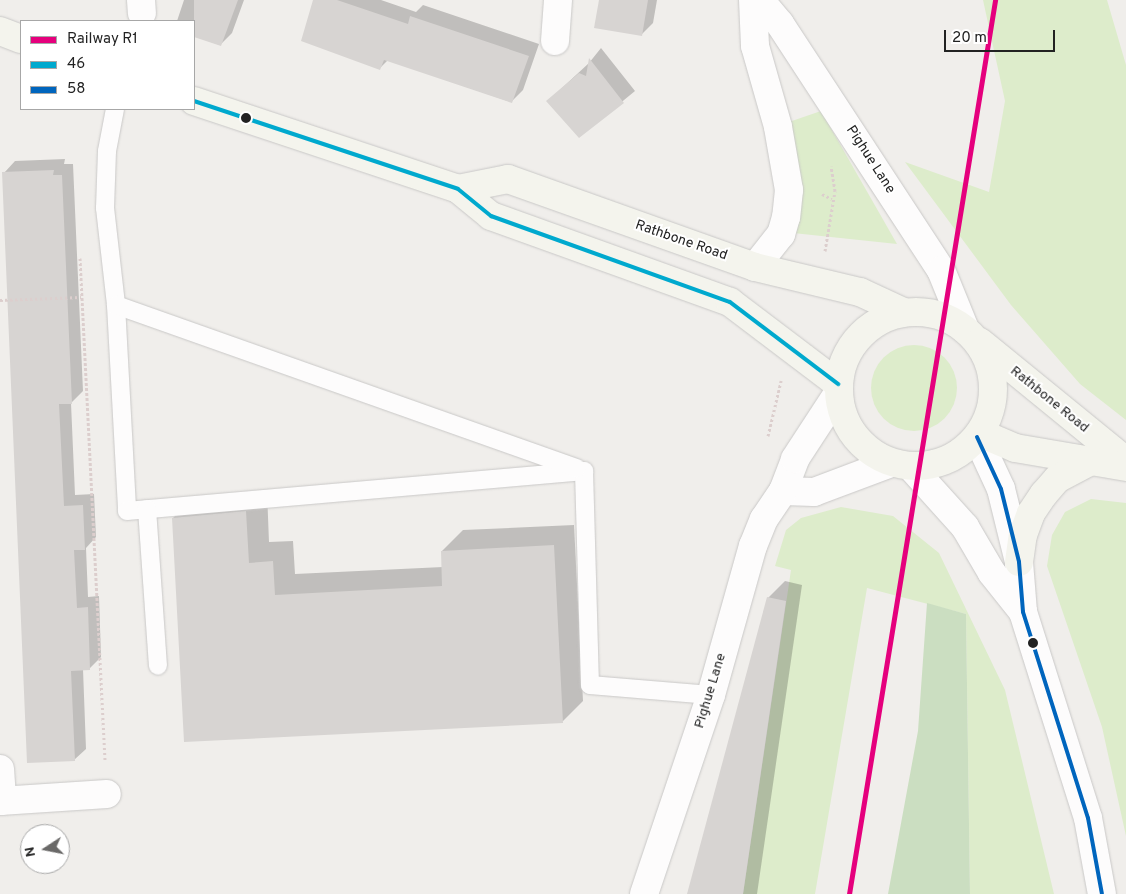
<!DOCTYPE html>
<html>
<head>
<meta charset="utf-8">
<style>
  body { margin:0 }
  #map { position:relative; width:1126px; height:894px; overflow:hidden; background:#f0eeeb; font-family:Overpass,sans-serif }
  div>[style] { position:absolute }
  .grass>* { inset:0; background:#ddeccb }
  .round { border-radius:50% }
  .forest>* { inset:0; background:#cbdec1 }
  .shadow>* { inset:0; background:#0003 }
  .building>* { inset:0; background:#d7d4d2 }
  .path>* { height:3px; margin-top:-1.5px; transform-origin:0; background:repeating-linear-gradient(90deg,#dccecd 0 2.5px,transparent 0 5px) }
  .roads { filter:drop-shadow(0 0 1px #c9c8c7) drop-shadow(0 0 1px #c9c8c7) }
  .lane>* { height:18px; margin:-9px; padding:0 9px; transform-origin:9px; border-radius:9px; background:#fdfcfc }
  .street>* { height:28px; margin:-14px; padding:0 14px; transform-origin:14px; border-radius:14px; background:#fdfcfc }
  .secondary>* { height:28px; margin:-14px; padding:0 14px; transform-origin:14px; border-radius:14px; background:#f4f4ed }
  .secondary>.ring { margin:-14px; padding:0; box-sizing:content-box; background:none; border:28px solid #f4f4ed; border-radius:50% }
  .bus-1>* { height:4px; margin:-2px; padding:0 2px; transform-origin:2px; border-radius:2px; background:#00a9ce }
  .bus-2>* { height:4px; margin:-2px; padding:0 2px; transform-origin:2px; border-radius:2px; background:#0065bd }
  .rail-1>* { height:5px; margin:-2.5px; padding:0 2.5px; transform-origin:2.5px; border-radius:2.5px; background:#e5007d }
  .dots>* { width:14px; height:14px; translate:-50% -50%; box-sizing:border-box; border:2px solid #fff; border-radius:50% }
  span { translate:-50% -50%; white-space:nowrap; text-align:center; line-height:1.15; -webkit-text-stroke:4px #fff; paint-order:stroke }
  .street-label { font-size:14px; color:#222 }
  .legend { position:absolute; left:20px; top:20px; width:175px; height:90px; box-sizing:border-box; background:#fff; border:1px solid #a7a7a7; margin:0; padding:6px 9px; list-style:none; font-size:15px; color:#222 }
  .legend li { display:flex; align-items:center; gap:10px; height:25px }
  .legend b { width:25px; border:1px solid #a7a7a7 }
  .north { position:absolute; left:20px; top:824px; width:50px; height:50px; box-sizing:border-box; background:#fff; border:1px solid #a7a7a7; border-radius:50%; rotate:259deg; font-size:14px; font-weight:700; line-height:20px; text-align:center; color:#222 }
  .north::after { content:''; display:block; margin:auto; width:18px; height:22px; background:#6a6968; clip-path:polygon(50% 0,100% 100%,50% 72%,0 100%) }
  .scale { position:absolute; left:944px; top:30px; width:111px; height:22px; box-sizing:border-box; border:2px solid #222; border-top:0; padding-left:6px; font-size:15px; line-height:18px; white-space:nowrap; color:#222; -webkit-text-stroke:4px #fff; paint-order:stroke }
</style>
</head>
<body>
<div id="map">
  <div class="grass">
    <div style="clip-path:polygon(983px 0,1107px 0,1126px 65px,1126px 420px,1080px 384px,1011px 305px,905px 162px,989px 192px,1005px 101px)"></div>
    <div style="clip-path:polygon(821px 111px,897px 244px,793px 233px,786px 123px)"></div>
    <div class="round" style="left:871px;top:345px;width:86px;height:86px"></div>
    <div style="clip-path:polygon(1091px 499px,1126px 503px,1126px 836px,1102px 727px,1047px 566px,1052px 535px,1065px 512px)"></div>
    <div style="clip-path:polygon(841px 507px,893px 516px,939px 553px,1005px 690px,1054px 894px,970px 894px,966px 614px,867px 588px,815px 894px,743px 894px,791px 570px,775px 566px,786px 530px,801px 518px)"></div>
  </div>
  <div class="forest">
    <div style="clip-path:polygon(927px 603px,966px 614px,970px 894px,888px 894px,918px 731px)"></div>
  </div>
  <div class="shadow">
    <div style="clip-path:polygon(184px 0,244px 0,232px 33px,220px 45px,194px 36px,194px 21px,177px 21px)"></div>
    <div style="clip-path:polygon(314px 0,381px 0,416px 12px,423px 5px,539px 44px,523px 90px,511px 102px,388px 60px,380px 68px)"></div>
    <div style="clip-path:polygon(600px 0,657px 0,653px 23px,642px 34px)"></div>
    <div style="clip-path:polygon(601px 48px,635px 91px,579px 137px,548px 101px,589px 63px)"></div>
    <div style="clip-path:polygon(65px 159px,64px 164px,73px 164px,83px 391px,71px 403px,75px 495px,94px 494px,96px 537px,86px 548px,88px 597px,99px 596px,101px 657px,89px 669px,83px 669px,86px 749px,74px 760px,4px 173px,15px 161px)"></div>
    <div style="clip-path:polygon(267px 491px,269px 542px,293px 541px,295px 574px,443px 567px,442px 551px,463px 530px,574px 525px,583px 701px,563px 721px,185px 741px,173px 518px,194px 497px)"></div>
    <div style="clip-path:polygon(785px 581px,802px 585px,757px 894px,689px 894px,768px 598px)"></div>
  </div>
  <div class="building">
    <div style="clip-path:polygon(194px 0,238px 0,221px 46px,194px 37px)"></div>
    <div style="clip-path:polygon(313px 0,337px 0,408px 24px,410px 16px,529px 56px,512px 103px,384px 60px,380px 70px,301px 41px)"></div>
    <div style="clip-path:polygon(599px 0,648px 0,642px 36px,594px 28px)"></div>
    <div style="clip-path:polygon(589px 58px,624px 103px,579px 138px,546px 101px,579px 73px,586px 76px)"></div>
    <div style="clip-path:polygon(54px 170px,53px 175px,62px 175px,72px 404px,59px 404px,64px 506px,83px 505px,85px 550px,74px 550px,77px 608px,88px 607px,90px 670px,71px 671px,75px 761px,27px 763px,2px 172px)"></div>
    <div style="clip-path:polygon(246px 511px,249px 563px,273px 561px,275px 595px,442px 586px,441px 551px,554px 545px,563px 723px,184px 742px,172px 518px)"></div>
    <div style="clip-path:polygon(767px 597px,786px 601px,743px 894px,687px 894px)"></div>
  </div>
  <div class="path">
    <div style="left:822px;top:194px;width:11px;rotate:27deg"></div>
    <div style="left:825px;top:251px;width:61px;rotate:-80.5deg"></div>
    <div style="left:835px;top:191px;width:25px;rotate:-99deg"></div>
    <div style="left:80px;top:258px;width:504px;rotate:87.15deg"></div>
    <div style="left:0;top:300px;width:81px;rotate:-2.1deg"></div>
    <div style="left:768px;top:436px;width:57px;rotate:-76.7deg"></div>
  </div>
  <div class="roads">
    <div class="lane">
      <div style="left:115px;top:109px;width:43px;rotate:100.8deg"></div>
      <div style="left:107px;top:151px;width:57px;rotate:92deg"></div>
      <div style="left:105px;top:208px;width:98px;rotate:83.5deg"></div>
      <div style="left:116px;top:305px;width:206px;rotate:86.9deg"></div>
      <div style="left:127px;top:511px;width:459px;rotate:-5deg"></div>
      <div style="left:584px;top:471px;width:214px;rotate:88.4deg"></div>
      <div style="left:590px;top:685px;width:121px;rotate:4.7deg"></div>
      <div style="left:116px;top:305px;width:489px;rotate:19.5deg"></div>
      <div style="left:147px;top:509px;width:157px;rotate:86deg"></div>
    </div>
    <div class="street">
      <div style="left:141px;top:0;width:13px;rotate:86deg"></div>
      <div style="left:753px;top:0;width:46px;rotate:87.5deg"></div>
      <div style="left:755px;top:46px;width:84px;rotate:74.1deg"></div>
      <div style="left:778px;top:127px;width:64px;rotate:80.1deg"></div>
      <div style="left:789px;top:190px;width:27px;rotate:96deg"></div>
      <div style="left:786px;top:217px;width:18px;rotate:106deg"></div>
      <div style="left:781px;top:234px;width:42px;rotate:128.2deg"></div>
      <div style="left:760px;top:0;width:31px;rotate:50deg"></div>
      <div style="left:780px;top:24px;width:294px;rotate:56.8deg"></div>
      <div style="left:941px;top:270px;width:64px;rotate:67.9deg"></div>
      <div style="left:555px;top:41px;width:41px;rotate:-85.8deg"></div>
      <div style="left:977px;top:437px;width:57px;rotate:65.2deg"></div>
      <div style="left:1001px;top:489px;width:75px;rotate:76.1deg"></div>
      <div style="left:1019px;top:562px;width:50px;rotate:85.4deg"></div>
      <div style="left:1023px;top:612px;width:216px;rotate:72.5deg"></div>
      <div style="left:1088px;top:818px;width:77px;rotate:79.6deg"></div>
      <div style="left:911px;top:467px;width:81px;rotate:48deg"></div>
      <div style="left:965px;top:527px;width:53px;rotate:59.6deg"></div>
      <div style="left:992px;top:573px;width:50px;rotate:51.5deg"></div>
      <div style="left:783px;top:491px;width:31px;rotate:2deg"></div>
      <div style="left:814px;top:492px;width:82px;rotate:-20.6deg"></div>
      <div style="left:0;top:769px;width:32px;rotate:86deg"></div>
      <div style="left:0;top:801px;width:107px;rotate:-3.7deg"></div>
      <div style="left:644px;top:894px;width:210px;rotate:-71.4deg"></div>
      <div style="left:711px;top:695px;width:155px;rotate:-74.3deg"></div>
      <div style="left:753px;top:546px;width:29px;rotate:-68deg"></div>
      <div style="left:764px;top:519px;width:34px;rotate:-56deg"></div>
      <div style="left:783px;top:491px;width:34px;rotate:-69deg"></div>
      <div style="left:795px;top:459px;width:79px;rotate:-56.9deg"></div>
    </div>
    <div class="secondary">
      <div style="left:0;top:31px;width:22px;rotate:21deg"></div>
      <div style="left:194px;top:101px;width:278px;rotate:18.4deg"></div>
      <div style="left:458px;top:189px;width:43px;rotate:39.3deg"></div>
      <div style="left:491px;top:216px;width:254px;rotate:19.8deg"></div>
      <div style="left:730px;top:302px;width:136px;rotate:37.2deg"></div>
      <div style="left:458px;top:189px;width:51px;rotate:-11.3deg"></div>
      <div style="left:508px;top:179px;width:262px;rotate:19.6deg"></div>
      <div style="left:755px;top:267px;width:108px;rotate:13.4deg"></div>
      <div style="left:860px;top:292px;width:47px;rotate:24.9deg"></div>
      <div class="ring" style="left:839px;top:312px;width:126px;height:126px"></div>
      <div style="left:980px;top:342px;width:188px;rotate:39.2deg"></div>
      <div style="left:980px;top:433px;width:38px;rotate:23deg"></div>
      <div style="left:1015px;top:448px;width:113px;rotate:9.7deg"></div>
      <div style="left:1019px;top:562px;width:27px;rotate:-82deg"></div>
      <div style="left:1023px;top:535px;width:23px;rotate:-70deg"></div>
      <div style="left:1031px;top:513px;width:23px;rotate:-56deg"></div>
      <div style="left:1044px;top:494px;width:20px;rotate:-49deg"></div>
      <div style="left:1057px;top:479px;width:36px;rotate:-28deg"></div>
    </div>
  </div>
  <div class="bus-1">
    <div style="left:194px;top:101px;width:278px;rotate:18.4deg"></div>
    <div style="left:458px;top:189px;width:43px;rotate:39.3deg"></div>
    <div style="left:491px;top:216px;width:254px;rotate:19.8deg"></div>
    <div style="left:730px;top:302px;width:136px;rotate:37.2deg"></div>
  </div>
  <div class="bus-2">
    <div style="left:977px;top:437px;width:57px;rotate:65.2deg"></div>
    <div style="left:1001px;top:489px;width:75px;rotate:76.1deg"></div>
    <div style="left:1019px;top:562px;width:50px;rotate:85.4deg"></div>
    <div style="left:1023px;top:612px;width:216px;rotate:72.5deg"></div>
    <div style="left:1088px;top:818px;width:77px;rotate:79.6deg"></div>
  </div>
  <div class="rail-1">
    <div style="left:849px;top:894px;width:906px;rotate:-80.72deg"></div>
  </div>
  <div class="dots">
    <div style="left:246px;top:118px;background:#222"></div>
    <div style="left:1033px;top:643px;background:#222"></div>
  </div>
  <div class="street-label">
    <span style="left:870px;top:160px;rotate:57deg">Pighue Lane</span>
    <span style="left:681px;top:241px;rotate:19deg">Rathbone Road</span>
    <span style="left:1049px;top:400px;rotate:39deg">Rathbone Road</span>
    <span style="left:711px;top:691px;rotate:-73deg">Pighue Lane</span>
  </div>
  <ul class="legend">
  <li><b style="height:6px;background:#e5007d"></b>Railway R1</li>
  <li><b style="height:6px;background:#00a9ce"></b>46</li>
  <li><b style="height:6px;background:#0065bd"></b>58</li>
  </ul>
  <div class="north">N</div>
  <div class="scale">20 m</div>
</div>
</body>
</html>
